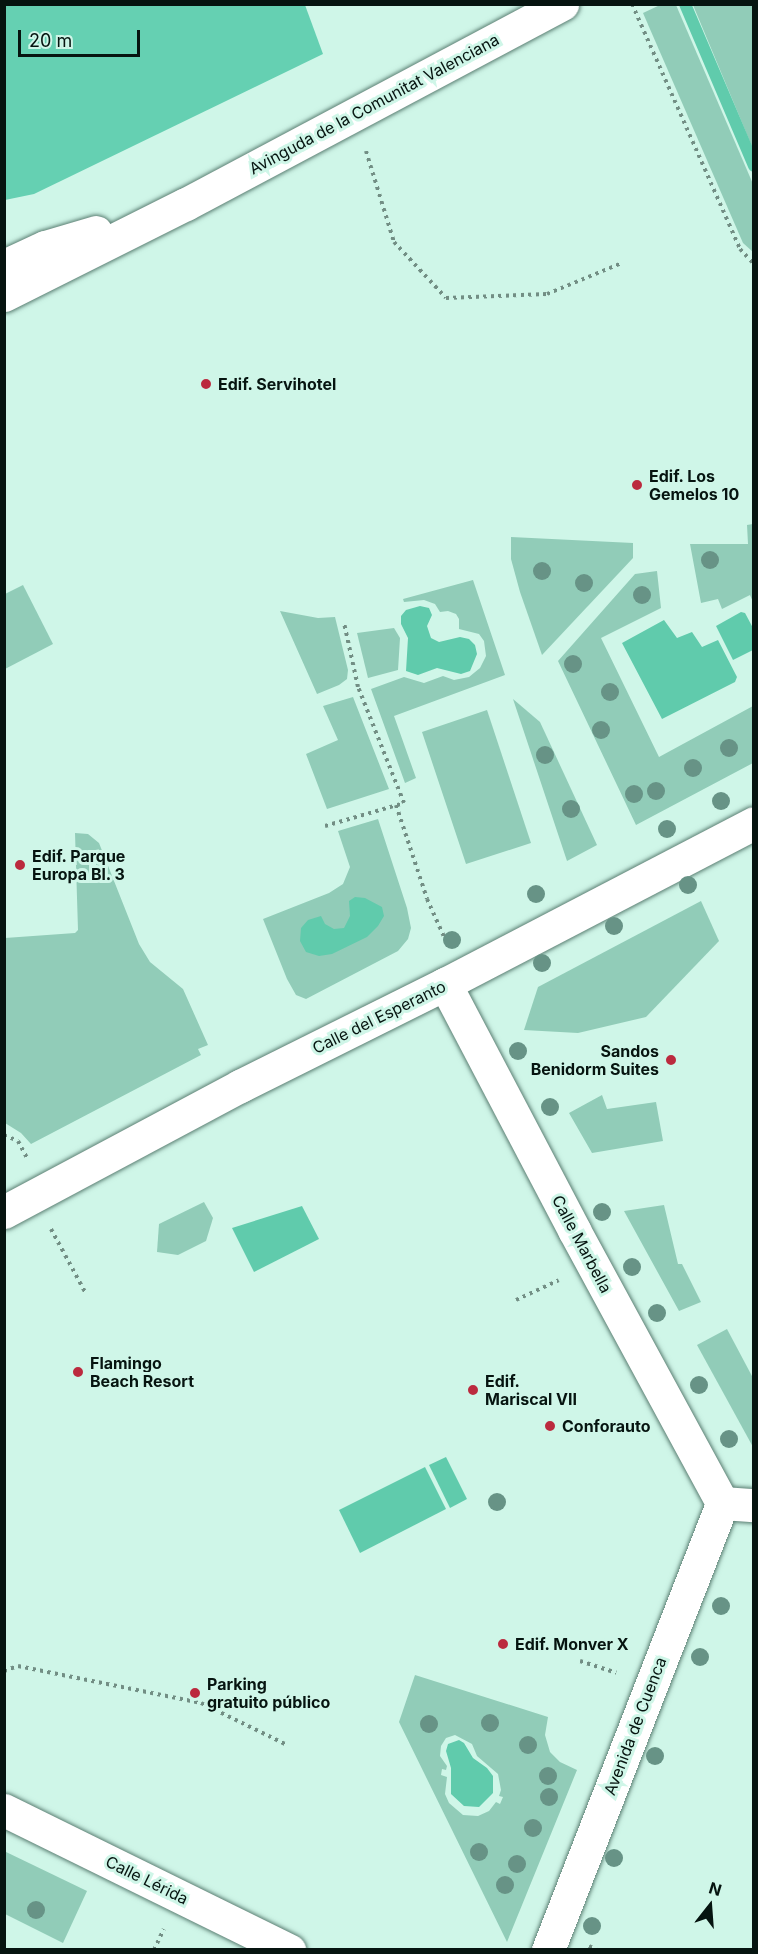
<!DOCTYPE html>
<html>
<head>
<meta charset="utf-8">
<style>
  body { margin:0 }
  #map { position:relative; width:758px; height:1954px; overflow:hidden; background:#cff6e8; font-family:Inter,sans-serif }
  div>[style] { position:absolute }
  .green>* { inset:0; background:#91ccb8 }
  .forest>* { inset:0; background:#65d0b2 }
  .water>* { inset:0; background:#60cbac }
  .stream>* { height:12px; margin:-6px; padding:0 6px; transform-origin:6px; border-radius:6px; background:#60cbac }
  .path>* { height:4px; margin-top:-2px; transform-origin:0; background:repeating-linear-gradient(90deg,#728e84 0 3px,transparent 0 7.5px) }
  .roads { filter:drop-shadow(0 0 2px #5b7f73) drop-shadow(0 0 2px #5b7f73) }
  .minor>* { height:33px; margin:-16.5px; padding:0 16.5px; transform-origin:16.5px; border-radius:16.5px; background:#fff }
  .secondary>* { height:33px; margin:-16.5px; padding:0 16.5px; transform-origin:16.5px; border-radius:16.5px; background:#fff }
  .trees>* { width:18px; height:18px; margin:-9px; border-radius:50%; background:#679386 }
  .dots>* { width:16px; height:16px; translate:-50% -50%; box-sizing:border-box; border:3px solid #cff6e8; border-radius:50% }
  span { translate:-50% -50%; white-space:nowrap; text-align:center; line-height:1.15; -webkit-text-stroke:6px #cff6e8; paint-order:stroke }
  .street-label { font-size:16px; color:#061410 }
  .poi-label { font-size:16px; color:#061410; font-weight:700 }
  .left { translate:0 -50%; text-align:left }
  .right { translate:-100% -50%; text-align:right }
  .frame { position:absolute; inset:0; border:6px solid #061410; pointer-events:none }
  .north { position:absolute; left:680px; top:1876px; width:60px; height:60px; -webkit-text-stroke:4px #cff6e8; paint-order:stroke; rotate:17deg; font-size:16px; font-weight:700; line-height:24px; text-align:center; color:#061410 }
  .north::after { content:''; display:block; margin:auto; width:21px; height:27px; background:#061410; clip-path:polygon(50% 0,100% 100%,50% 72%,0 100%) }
  .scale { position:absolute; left:18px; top:30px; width:122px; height:27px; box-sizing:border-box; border:3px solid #061410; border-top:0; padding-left:8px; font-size:18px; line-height:21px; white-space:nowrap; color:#061410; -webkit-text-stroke:4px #cff6e8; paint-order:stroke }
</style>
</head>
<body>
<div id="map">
  <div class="green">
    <div style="clip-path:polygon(660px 5px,676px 5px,753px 184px,753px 252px,743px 243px,643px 13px)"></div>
    <div style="clip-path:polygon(693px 5px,753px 5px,753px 149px)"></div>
    <div style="clip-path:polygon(753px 524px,753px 602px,750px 595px,722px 609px,718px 599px,701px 603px,690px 544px,748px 544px,747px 525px)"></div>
    <div style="clip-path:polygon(511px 537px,633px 543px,633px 558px,542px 655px,520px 592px,511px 559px)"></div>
    <div style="clip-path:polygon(657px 571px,661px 608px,601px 638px,659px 757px,753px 706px,753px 763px,636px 825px,558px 661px,635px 574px)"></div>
    <div style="clip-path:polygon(473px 580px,505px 675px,394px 716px,416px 778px,405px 783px,371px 689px,404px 677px,424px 683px,443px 676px,454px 680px,469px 677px,480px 668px,486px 656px,484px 641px,479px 634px,459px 629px,459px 619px,456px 614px,448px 611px,440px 612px,435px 604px,424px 600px,404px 602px,403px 599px)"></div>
    <div style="clip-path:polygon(23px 585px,53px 644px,5px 669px,5px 594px)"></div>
    <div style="clip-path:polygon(280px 611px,318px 618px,335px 617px,348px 670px,347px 679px,339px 685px,317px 694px)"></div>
    <div style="clip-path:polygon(394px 628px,400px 638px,398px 670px,368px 678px,357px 633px)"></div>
    <div style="clip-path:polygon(353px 697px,389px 789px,327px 809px,306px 754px,338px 740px,323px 706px)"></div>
    <div style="clip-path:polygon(513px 699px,540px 722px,597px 845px,567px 861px)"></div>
    <div style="clip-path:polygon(487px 710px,531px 843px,466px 864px,422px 732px)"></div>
    <div style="clip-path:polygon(378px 819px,407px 908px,411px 928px,408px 939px,398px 951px,306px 999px,296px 995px,287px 979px,263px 919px,329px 893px,343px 884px,350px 867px,338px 831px)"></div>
    <div style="clip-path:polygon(75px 833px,88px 834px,99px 843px,139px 944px,150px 962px,183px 989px,208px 1045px,198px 1049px,201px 1055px,31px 1144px,21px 1133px,5px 1123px,5px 938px,75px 933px,78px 930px)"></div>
    <div style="clip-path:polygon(701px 901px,719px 941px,646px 1017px,578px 1033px,524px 1030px,538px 987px)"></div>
    <div style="clip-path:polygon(602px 1095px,607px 1109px,656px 1102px,663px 1141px,592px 1153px,569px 1113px)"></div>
    <div style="clip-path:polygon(204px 1202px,213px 1218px,206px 1241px,178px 1255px,157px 1252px,159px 1224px)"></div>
    <div style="clip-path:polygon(664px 1205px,678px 1264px,682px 1264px,701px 1302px,679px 1311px,624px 1211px)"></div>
    <div style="clip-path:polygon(727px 1329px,753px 1378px,753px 1447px,697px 1345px)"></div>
    <div style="clip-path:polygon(evenodd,415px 1675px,548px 1717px,545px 1735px,550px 1752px,560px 1762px,577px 1770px,507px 1942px,399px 1722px,415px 1675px,455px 1735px,472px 1744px,477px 1756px,498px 1774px,501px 1790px,499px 1796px,503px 1797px,500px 1804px,496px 1802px,489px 1811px,478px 1816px,463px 1815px,449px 1803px,445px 1794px,447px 1777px,441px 1775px,442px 1769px,446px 1770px,447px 1766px,440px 1756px,441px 1746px,446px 1738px,455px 1735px)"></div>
    <div style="clip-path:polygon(4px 1851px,87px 1891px,63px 1943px,5px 1914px)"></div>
  </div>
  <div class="forest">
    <div style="clip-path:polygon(5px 4px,305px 5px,323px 54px,34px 194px,5px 200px)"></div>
  </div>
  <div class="water">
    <div style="clip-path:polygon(420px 606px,429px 608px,432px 615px,427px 626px,431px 638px,439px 642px,460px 637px,469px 639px,475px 645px,477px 654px,470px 671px,461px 674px,437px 668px,418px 675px,406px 671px,408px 638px,401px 624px,401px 616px,406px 610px)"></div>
    <div style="clip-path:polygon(741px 612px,745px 613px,753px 628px,753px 650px,733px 660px,716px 626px)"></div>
    <div style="clip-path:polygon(664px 620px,677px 638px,692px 632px,702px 647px,718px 640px,737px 677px,735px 682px,662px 719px,622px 643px)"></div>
    <div style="clip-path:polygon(355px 897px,365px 898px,382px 907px,384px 916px,378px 926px,367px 937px,332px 954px,319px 956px,306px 952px,300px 941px,301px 928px,308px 920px,321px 916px,325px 924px,334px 929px,344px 928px,350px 916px,349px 901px)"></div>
    <div style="clip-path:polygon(302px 1206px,319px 1239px,254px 1272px,232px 1228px)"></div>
    <div style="clip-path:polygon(446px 1457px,467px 1499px,450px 1508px,429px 1465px)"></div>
    <div style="clip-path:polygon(425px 1467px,446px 1509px,360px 1553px,339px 1510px)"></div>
    <div style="clip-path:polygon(459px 1740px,464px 1743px,473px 1758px,487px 1768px,493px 1776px,493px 1793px,479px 1807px,464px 1806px,451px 1794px,451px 1768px,446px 1751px,448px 1744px)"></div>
  </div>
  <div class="stream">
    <div style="left:685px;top:4px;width:176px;rotate:66.9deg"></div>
  </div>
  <div class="path">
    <div style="left:632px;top:4px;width:268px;rotate:66.2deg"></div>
    <div style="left:740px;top:249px;width:21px;rotate:47deg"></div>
    <div style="left:366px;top:151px;width:95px;rotate:72.9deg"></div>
    <div style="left:394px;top:242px;width:76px;rotate:47.1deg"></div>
    <div style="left:446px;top:298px;width:101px;rotate:-2.3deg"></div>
    <div style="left:547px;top:294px;width:81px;rotate:-22.5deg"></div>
    <div style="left:396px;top:805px;width:99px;rotate:71.7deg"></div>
    <div style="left:427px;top:899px;width:46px;rotate:65.7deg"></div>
    <div style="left:325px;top:826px;width:82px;rotate:-16.2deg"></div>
    <div style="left:404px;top:803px;width:125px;rotate:-111.6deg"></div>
    <div style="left:358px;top:687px;width:66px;rotate:-102.3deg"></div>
    <div style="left:4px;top:1135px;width:15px;rotate:23deg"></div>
    <div style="left:18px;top:1141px;width:19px;rotate:62deg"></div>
    <div style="left:51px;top:1229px;width:72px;rotate:61.6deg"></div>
    <div style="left:516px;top:1300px;width:47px;rotate:-24.9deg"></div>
    <div style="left:580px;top:1661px;width:38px;rotate:18deg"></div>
    <div style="left:4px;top:1671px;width:15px;rotate:-20deg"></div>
    <div style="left:18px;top:1666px;width:187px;rotate:11.4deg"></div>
    <div style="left:201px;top:1703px;width:96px;rotate:26deg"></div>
    <div style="left:589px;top:1946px;width:9px;rotate:27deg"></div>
    <div style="left:154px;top:1950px;width:23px;rotate:-65deg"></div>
  </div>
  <div class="roads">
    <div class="minor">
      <div style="left:445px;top:984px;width:278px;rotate:62.3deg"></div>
      <div style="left:574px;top:1230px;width:311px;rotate:61.5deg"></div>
      <div style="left:4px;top:1212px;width:268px;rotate:-28.1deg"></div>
      <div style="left:240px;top:1086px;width:229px;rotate:-26.5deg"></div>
      <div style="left:445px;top:984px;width:348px;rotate:-27.5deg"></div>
      <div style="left:722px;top:1503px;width:32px;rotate:4deg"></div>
      <div style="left:4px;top:1810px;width:318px;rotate:26.2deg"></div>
      <div style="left:548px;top:1950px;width:480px;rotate:-68.7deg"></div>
    </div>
    <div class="secondary">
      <div style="left:4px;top:266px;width:45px;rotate:-24.9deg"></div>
      <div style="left:45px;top:247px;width:53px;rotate:-16.4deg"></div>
      <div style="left:4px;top:295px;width:203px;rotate:-26.6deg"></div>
      <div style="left:186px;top:204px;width:426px;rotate:-28deg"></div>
    </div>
  </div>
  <div class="trees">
    <div style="left:710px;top:560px"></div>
    <div style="left:542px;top:571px"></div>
    <div style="left:584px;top:583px"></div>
    <div style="left:642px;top:595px"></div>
    <div style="left:573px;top:664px"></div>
    <div style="left:610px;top:692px"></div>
    <div style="left:601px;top:730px"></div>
    <div style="left:729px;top:748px"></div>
    <div style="left:545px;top:755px"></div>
    <div style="left:693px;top:768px"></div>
    <div style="left:656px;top:791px"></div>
    <div style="left:634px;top:794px"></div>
    <div style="left:721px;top:801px"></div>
    <div style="left:571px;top:809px"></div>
    <div style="left:667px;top:829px"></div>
    <div style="left:688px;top:885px"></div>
    <div style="left:536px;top:894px"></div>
    <div style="left:614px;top:926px"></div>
    <div style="left:452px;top:940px"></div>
    <div style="left:542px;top:963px"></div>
    <div style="left:518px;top:1051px"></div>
    <div style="left:550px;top:1107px"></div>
    <div style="left:602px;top:1212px"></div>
    <div style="left:632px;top:1267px"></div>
    <div style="left:657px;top:1313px"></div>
    <div style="left:699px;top:1385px"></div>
    <div style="left:729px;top:1439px"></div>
    <div style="left:497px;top:1502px"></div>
    <div style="left:721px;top:1606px"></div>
    <div style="left:700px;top:1657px"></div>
    <div style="left:490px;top:1723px"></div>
    <div style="left:429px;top:1724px"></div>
    <div style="left:528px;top:1745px"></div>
    <div style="left:655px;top:1756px"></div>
    <div style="left:548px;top:1776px"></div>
    <div style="left:549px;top:1797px"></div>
    <div style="left:533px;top:1828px"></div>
    <div style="left:479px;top:1852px"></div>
    <div style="left:614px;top:1858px"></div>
    <div style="left:517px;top:1864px"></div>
    <div style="left:505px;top:1885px"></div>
    <div style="left:36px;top:1910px"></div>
    <div style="left:592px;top:1926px"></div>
  </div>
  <div class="dots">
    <div style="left:206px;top:384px;background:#bb2a3e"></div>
    <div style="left:637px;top:485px;background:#bb2a3e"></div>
    <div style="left:20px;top:865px;background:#bb2a3e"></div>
    <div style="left:671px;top:1060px;background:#bb2a3e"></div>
    <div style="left:78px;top:1372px;background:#bb2a3e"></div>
    <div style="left:473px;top:1390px;background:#bb2a3e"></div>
    <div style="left:550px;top:1426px;background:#bb2a3e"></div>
    <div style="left:503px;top:1644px;background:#bb2a3e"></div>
    <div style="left:195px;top:1693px;background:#bb2a3e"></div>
  </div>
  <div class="street-label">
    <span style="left:374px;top:104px;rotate:-28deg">Avinguda de la Comunitat Valenciana</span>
    <span style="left:379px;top:1017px;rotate:-26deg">Calle del Esperanto</span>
    <span style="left:582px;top:1244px;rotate:62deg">Calle Marbella</span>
    <span style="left:635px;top:1726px;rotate:-69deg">Avenida de Cuenca</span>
    <span style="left:147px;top:1880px;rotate:26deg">Calle Lérida</span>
  </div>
  <div class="poi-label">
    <span class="left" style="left:218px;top:384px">Edif. Servihotel</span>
    <span class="left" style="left:649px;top:485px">Edif. Los<br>Gemelos 10</span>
    <span class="left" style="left:32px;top:865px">Edif. Parque<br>Europa Bl. 3</span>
    <span class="right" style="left:659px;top:1060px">Sandos<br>Benidorm Suites</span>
    <span class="left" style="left:90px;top:1372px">Flamingo<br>Beach Resort</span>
    <span class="left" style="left:485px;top:1390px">Edif.<br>Mariscal VII</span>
    <span class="left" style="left:562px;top:1426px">Conforauto</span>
    <span class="left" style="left:515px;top:1644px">Edif. Monver X</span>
    <span class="left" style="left:207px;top:1693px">Parking<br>gratuito público</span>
  </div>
  <div class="frame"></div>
  <div class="north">N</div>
  <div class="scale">20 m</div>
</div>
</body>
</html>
